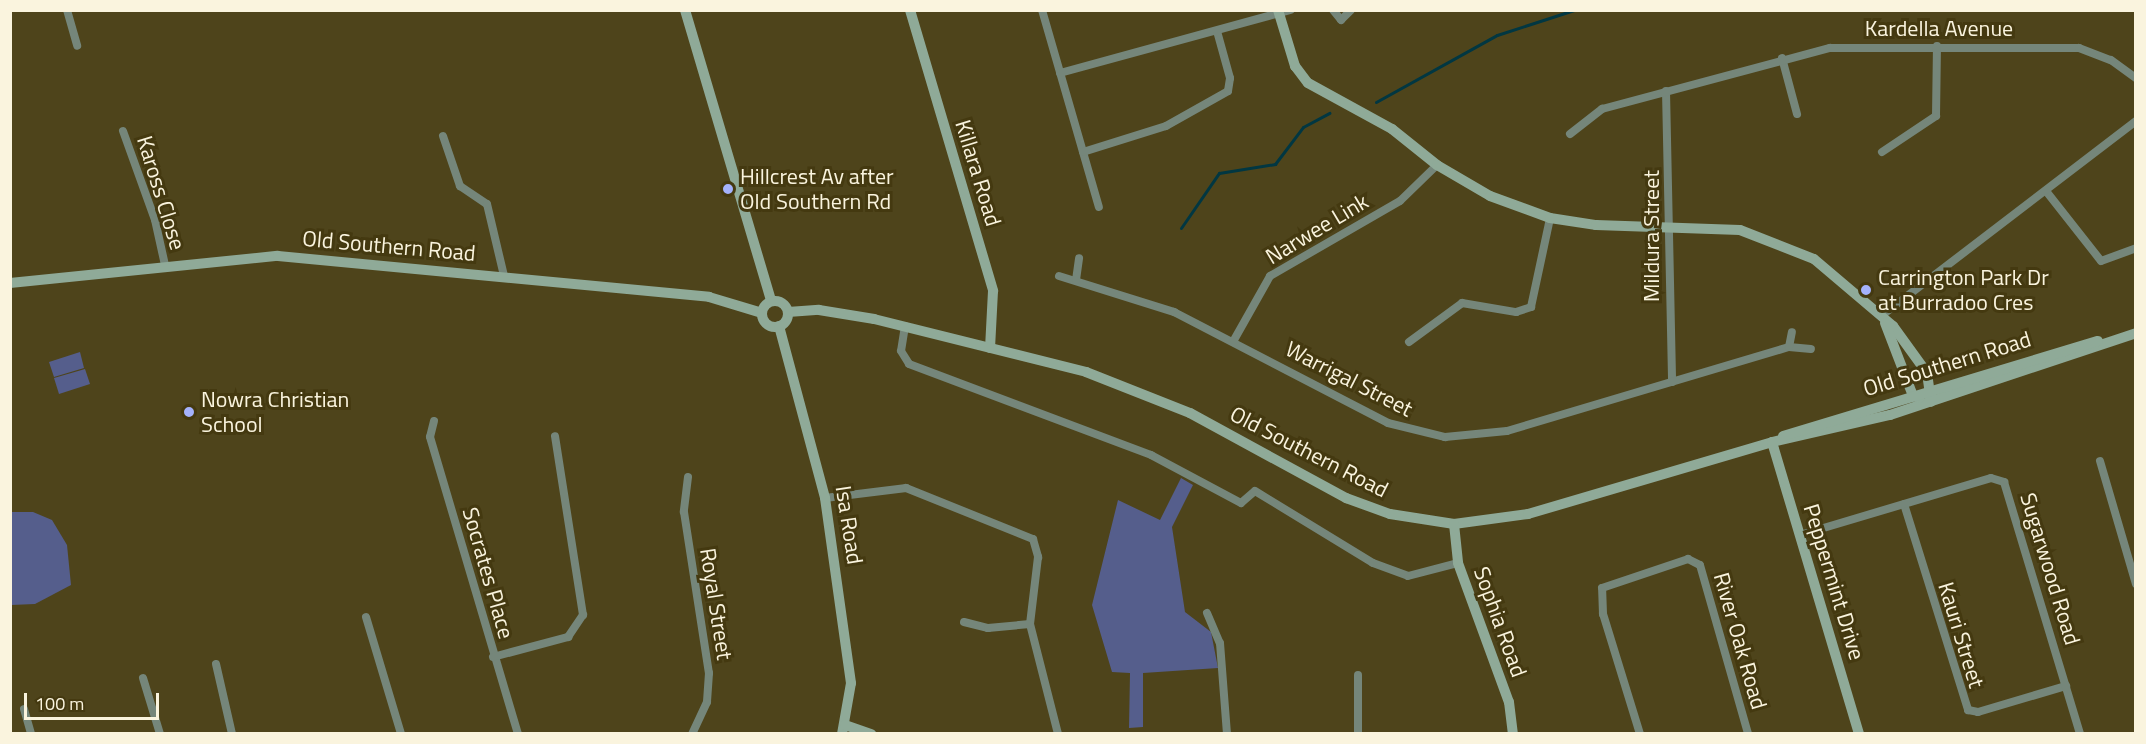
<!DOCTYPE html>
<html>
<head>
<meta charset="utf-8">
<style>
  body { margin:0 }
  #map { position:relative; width:2146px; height:744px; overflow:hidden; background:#4e441b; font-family:"Titillium Web",sans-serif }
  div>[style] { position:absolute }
  .green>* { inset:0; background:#555e8c }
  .stream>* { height:3px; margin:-1.5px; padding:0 1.5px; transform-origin:1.5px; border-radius:1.5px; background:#013742 }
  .street>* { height:8px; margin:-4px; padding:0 4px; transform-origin:4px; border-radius:4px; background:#75867a }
  .secondary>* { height:10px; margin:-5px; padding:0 5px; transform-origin:5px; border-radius:5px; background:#8faa98 }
  .secondary>.ring { margin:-5px; padding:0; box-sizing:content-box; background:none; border:10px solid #8faa98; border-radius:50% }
  .dots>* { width:16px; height:16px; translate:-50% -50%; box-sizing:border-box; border:3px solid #443910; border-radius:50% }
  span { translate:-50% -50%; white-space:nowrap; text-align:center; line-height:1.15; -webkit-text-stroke:6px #443910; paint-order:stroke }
  .street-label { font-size:22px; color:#faf4de }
  .poi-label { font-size:22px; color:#faf4de }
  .left { translate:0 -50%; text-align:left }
  .frame { position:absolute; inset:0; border:12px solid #faf4de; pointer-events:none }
  .scale { position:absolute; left:24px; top:693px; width:135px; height:27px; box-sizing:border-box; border:3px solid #faf4de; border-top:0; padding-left:8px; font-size:18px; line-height:21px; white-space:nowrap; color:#faf4de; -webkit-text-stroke:4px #443910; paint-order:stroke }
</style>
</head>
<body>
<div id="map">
  <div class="green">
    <div style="clip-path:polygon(80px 352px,84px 368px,54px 377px,49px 362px)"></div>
    <div style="clip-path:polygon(85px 369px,90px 384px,59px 394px,54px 378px)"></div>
    <div style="clip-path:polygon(1181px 478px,1193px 485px,1172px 527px,1185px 612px,1211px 632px,1218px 668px,1143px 673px,1143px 727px,1129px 728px,1130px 673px,1112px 672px,1092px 605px,1118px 500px,1160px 520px)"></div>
    <div style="clip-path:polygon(10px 512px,33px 512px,52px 520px,67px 545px,71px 585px,35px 604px,11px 605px)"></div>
  </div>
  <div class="stream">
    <div style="left:1376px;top:102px;width:138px;rotate:-29deg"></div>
    <div style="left:1497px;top:35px;width:81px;rotate:-18deg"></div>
    <div style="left:1181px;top:228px;width:67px;rotate:-55.4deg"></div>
    <div style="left:1219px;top:173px;width:57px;rotate:-9.1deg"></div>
    <div style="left:1275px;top:164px;width:46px;rotate:-52.9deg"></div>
    <div style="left:1303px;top:127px;width:30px;rotate:-28deg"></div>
  </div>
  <div class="street">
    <div style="left:67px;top:10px;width:37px;rotate:74deg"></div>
    <div style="left:1042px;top:10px;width:205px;rotate:73.9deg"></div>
    <div style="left:1333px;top:10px;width:13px;rotate:51deg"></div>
    <div style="left:1341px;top:20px;width:14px;rotate:-45deg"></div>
    <div style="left:1782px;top:58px;width:58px;rotate:75deg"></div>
    <div style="left:1060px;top:73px;width:239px;rotate:-15.3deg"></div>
    <div style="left:1666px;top:91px;width:291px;rotate:88.8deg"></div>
    <div style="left:123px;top:131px;width:95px;rotate:70.2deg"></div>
    <div style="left:155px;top:220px;width:46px;rotate:77.5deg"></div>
    <div style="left:1570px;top:134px;width:41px;rotate:-38deg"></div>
    <div style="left:1602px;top:109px;width:236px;rotate:-15deg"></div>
    <div style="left:1830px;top:48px;width:249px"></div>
    <div style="left:2079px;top:48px;width:34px;rotate:21deg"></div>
    <div style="left:2111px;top:60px;width:31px;rotate:36deg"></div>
    <div style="left:443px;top:136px;width:53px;rotate:71.2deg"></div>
    <div style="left:460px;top:186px;width:32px;rotate:34deg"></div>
    <div style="left:487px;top:204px;width:74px;rotate:76.7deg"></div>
    <div style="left:1083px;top:152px;width:87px;rotate:-17.4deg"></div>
    <div style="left:1166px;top:126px;width:71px;rotate:-29.4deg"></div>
    <div style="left:1228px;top:91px;width:13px;rotate:-81deg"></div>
    <div style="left:1230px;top:78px;width:49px;rotate:-105.5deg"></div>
    <div style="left:1882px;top:152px;width:65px;rotate:-33.7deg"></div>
    <div style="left:1936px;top:116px;width:70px;rotate:-89.2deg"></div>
    <div style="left:2046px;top:191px;width:89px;rotate:51.8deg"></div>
    <div style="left:2101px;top:261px;width:37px;rotate:-20deg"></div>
    <div style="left:1059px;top:276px;width:121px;rotate:17.4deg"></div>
    <div style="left:1174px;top:312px;width:241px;rotate:27.4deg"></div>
    <div style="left:1388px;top:423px;width:59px;rotate:13.8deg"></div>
    <div style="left:1445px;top:437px;width:62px;rotate:-5.5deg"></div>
    <div style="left:1507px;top:431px;width:294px;rotate:-16.6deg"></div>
    <div style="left:1789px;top:347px;width:22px;rotate:5deg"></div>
    <div style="left:1076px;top:280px;width:22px;rotate:-82deg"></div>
    <div style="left:1881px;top:316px;width:321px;rotate:-37.4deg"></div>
    <div style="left:905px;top:326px;width:25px;rotate:99deg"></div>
    <div style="left:901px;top:351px;width:15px;rotate:58deg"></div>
    <div style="left:909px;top:364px;width:259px;rotate:20.6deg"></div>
    <div style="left:1151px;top:455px;width:102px;rotate:28.1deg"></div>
    <div style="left:1241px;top:503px;width:18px;rotate:-41deg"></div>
    <div style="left:1255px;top:491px;width:138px;rotate:31.4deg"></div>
    <div style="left:1373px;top:563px;width:37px;rotate:20deg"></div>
    <div style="left:1408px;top:576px;width:52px;rotate:-14.6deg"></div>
    <div style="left:1234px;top:340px;width:73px;rotate:-60.6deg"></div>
    <div style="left:1270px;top:276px;width:150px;rotate:-30deg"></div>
    <div style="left:1400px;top:201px;width:52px;rotate:-44.2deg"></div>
    <div style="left:1409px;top:342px;width:66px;rotate:-36.3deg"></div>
    <div style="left:1462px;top:303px;width:55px;rotate:9.5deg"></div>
    <div style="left:1516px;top:312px;width:16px;rotate:-18deg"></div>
    <div style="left:1531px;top:307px;width:91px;rotate:-77.9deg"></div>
    <div style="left:1789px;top:347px;width:15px;rotate:-79deg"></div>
    <div style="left:434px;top:421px;width:16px;rotate:104deg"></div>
    <div style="left:430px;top:437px;width:310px;rotate:73.5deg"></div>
    <div style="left:2100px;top:461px;width:128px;rotate:73.7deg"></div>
    <div style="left:688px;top:477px;width:35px;rotate:97deg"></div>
    <div style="left:684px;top:512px;width:163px;rotate:81.2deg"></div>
    <div style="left:709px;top:673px;width:29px;rotate:94deg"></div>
    <div style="left:707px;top:702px;width:35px;rotate:115deg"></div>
    <div style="left:825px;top:498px;width:82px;rotate:-7deg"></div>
    <div style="left:906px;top:488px;width:137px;rotate:21.9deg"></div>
    <div style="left:1033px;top:539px;width:19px;rotate:74deg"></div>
    <div style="left:1038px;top:557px;width:67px;rotate:96.8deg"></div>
    <div style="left:1030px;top:624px;width:114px;rotate:75.7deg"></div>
    <div style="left:1904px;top:504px;width:216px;rotate:72.7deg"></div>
    <div style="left:1968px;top:710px;width:10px;rotate:11deg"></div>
    <div style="left:1978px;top:712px;width:92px;rotate:-16.5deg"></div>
    <div style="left:1800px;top:535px;width:199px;rotate:-16.6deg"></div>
    <div style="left:1991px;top:478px;width:14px;rotate:17deg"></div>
    <div style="left:2004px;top:482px;width:263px;rotate:73.2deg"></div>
    <div style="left:1207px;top:613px;width:33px;rotate:67deg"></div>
    <div style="left:1220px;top:643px;width:91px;rotate:85.6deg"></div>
    <div style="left:366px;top:617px;width:122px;rotate:73.3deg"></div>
    <div style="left:964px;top:622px;width:25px;rotate:14deg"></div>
    <div style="left:988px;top:628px;width:42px;rotate:-5.4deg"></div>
    <div style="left:493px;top:657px;width:78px;rotate:-14.9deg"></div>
    <div style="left:568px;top:637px;width:27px;rotate:-56deg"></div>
    <div style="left:583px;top:615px;width:181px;rotate:-98.9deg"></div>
    <div style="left:216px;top:664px;width:72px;rotate:77.1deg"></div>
    <div style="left:1358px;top:675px;width:59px;rotate:90deg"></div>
    <div style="left:143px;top:678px;width:59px;rotate:73.1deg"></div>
    <div style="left:24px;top:709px;width:26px;rotate:74deg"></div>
    <div style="left:1640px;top:734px;width:126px;rotate:-107.1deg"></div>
    <div style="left:1603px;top:614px;width:26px;rotate:-92deg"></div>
    <div style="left:1602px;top:588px;width:91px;rotate:-18.6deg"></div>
    <div style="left:1688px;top:559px;width:13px;rotate:27deg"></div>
    <div style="left:1700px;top:565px;width:176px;rotate:74.1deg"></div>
  </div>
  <div class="secondary">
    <div style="left:685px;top:10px;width:303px;rotate:73.5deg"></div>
    <div style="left:910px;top:10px;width:293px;rotate:73.5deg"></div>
    <div style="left:993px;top:291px;width:57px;rotate:93deg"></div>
    <div style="left:1278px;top:10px;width:59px;rotate:73.1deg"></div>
    <div style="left:1295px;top:66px;width:21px;rotate:53deg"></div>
    <div style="left:1308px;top:83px;width:96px;rotate:28.7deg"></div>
    <div style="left:1392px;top:129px;width:58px;rotate:38.7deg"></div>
    <div style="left:1437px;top:165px;width:61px;rotate:30.3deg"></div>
    <div style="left:1490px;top:196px;width:64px;rotate:20.1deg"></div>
    <div style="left:1550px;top:218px;width:47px;rotate:8.7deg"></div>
    <div style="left:1596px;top:225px;width:144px;rotate:2deg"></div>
    <div style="left:1740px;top:230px;width:79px;rotate:21.4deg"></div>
    <div style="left:1814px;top:259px;width:104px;rotate:40.3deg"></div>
    <div style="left:1893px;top:326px;width:58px;rotate:54.1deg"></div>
    <div style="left:1927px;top:373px;width:29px;rotate:82deg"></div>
    <div style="left:10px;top:283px;width:269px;rotate:-5.8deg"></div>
    <div style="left:278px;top:256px;width:433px;rotate:5.4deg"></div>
    <div style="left:709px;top:297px;width:55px;rotate:16.8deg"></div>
    <div class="ring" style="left:762px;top:301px;width:16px;height:16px"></div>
    <div style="left:788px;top:312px;width:31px;rotate:-4deg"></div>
    <div style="left:819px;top:310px;width:56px;rotate:9.3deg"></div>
    <div style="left:874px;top:319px;width:219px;rotate:14deg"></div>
    <div style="left:1086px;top:372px;width:112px;rotate:21.5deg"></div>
    <div style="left:1190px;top:413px;width:178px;rotate:28.6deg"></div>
    <div style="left:1346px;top:498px;width:47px;rotate:20deg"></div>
    <div style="left:1390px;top:514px;width:65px;rotate:8.9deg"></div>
    <div style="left:1454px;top:524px;width:75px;rotate:-7.7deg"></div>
    <div style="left:1528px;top:514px;width:254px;rotate:-16.4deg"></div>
    <div style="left:1772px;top:442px;width:121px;rotate:-12.9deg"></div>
    <div style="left:1890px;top:415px;width:259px;rotate:-18.4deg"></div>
    <div style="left:1885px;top:323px;width:78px;rotate:69deg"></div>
    <div style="left:1913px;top:396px;width:7px;rotate:16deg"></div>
    <div style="left:779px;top:326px;width:178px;rotate:75deg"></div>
    <div style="left:825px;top:498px;width:187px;rotate:82deg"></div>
    <div style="left:851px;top:683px;width:52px;rotate:100deg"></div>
    <div style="left:1783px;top:436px;width:329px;rotate:-16.8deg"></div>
    <div style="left:1772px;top:442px;width:305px;rotate:73.4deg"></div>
    <div style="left:1454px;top:524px;width:39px;rotate:84deg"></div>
    <div style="left:1458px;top:563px;width:148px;rotate:69.9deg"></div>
    <div style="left:1509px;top:702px;width:32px;rotate:83deg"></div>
    <div style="left:845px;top:725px;width:28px;rotate:19deg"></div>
  </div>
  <div class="dots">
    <div style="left:728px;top:189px;background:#a4b2fc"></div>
    <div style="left:1866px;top:290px;background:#a4b2fc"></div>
    <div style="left:189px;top:412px;background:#a4b2fc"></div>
  </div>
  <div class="street-label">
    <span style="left:1939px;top:29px">Kardella Avenue</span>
    <span style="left:978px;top:173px;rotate:73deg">Killara Road</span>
    <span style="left:161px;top:193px;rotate:73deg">Kaross Close</span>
    <span style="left:1317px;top:229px;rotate:-31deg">Narwee Link</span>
    <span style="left:1652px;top:236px;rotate:-90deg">Mildura Street</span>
    <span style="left:389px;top:246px;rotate:5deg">Old Southern Road</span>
    <span style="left:1947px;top:364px;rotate:-17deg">Old Southern Road</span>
    <span style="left:1349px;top:379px;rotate:27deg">Warrigal Street</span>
    <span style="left:1309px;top:452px;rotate:27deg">Old Southern Road</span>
    <span style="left:849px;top:525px;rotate:81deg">Isa Road</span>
    <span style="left:2050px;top:569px;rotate:73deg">Sugarwood Road</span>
    <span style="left:488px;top:573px;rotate:74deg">Socrates Place</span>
    <span style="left:1834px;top:582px;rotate:73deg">Peppermint Drive</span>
    <span style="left:716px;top:604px;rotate:81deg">Royal Street</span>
    <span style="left:1500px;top:622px;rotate:70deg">Sophia Road</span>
    <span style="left:1961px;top:635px;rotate:73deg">Kauri Street</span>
    <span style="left:1740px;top:641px;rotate:74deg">River Oak Road</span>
  </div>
  <div class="poi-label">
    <span class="left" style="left:740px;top:189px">Hillcrest Av after<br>Old Southern Rd</span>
    <span class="left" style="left:1878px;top:290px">Carrington Park Dr<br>at Burradoo Cres</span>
    <span class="left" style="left:201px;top:412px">Nowra Christian<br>School</span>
  </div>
  <div class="frame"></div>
  <div class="scale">100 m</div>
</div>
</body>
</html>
